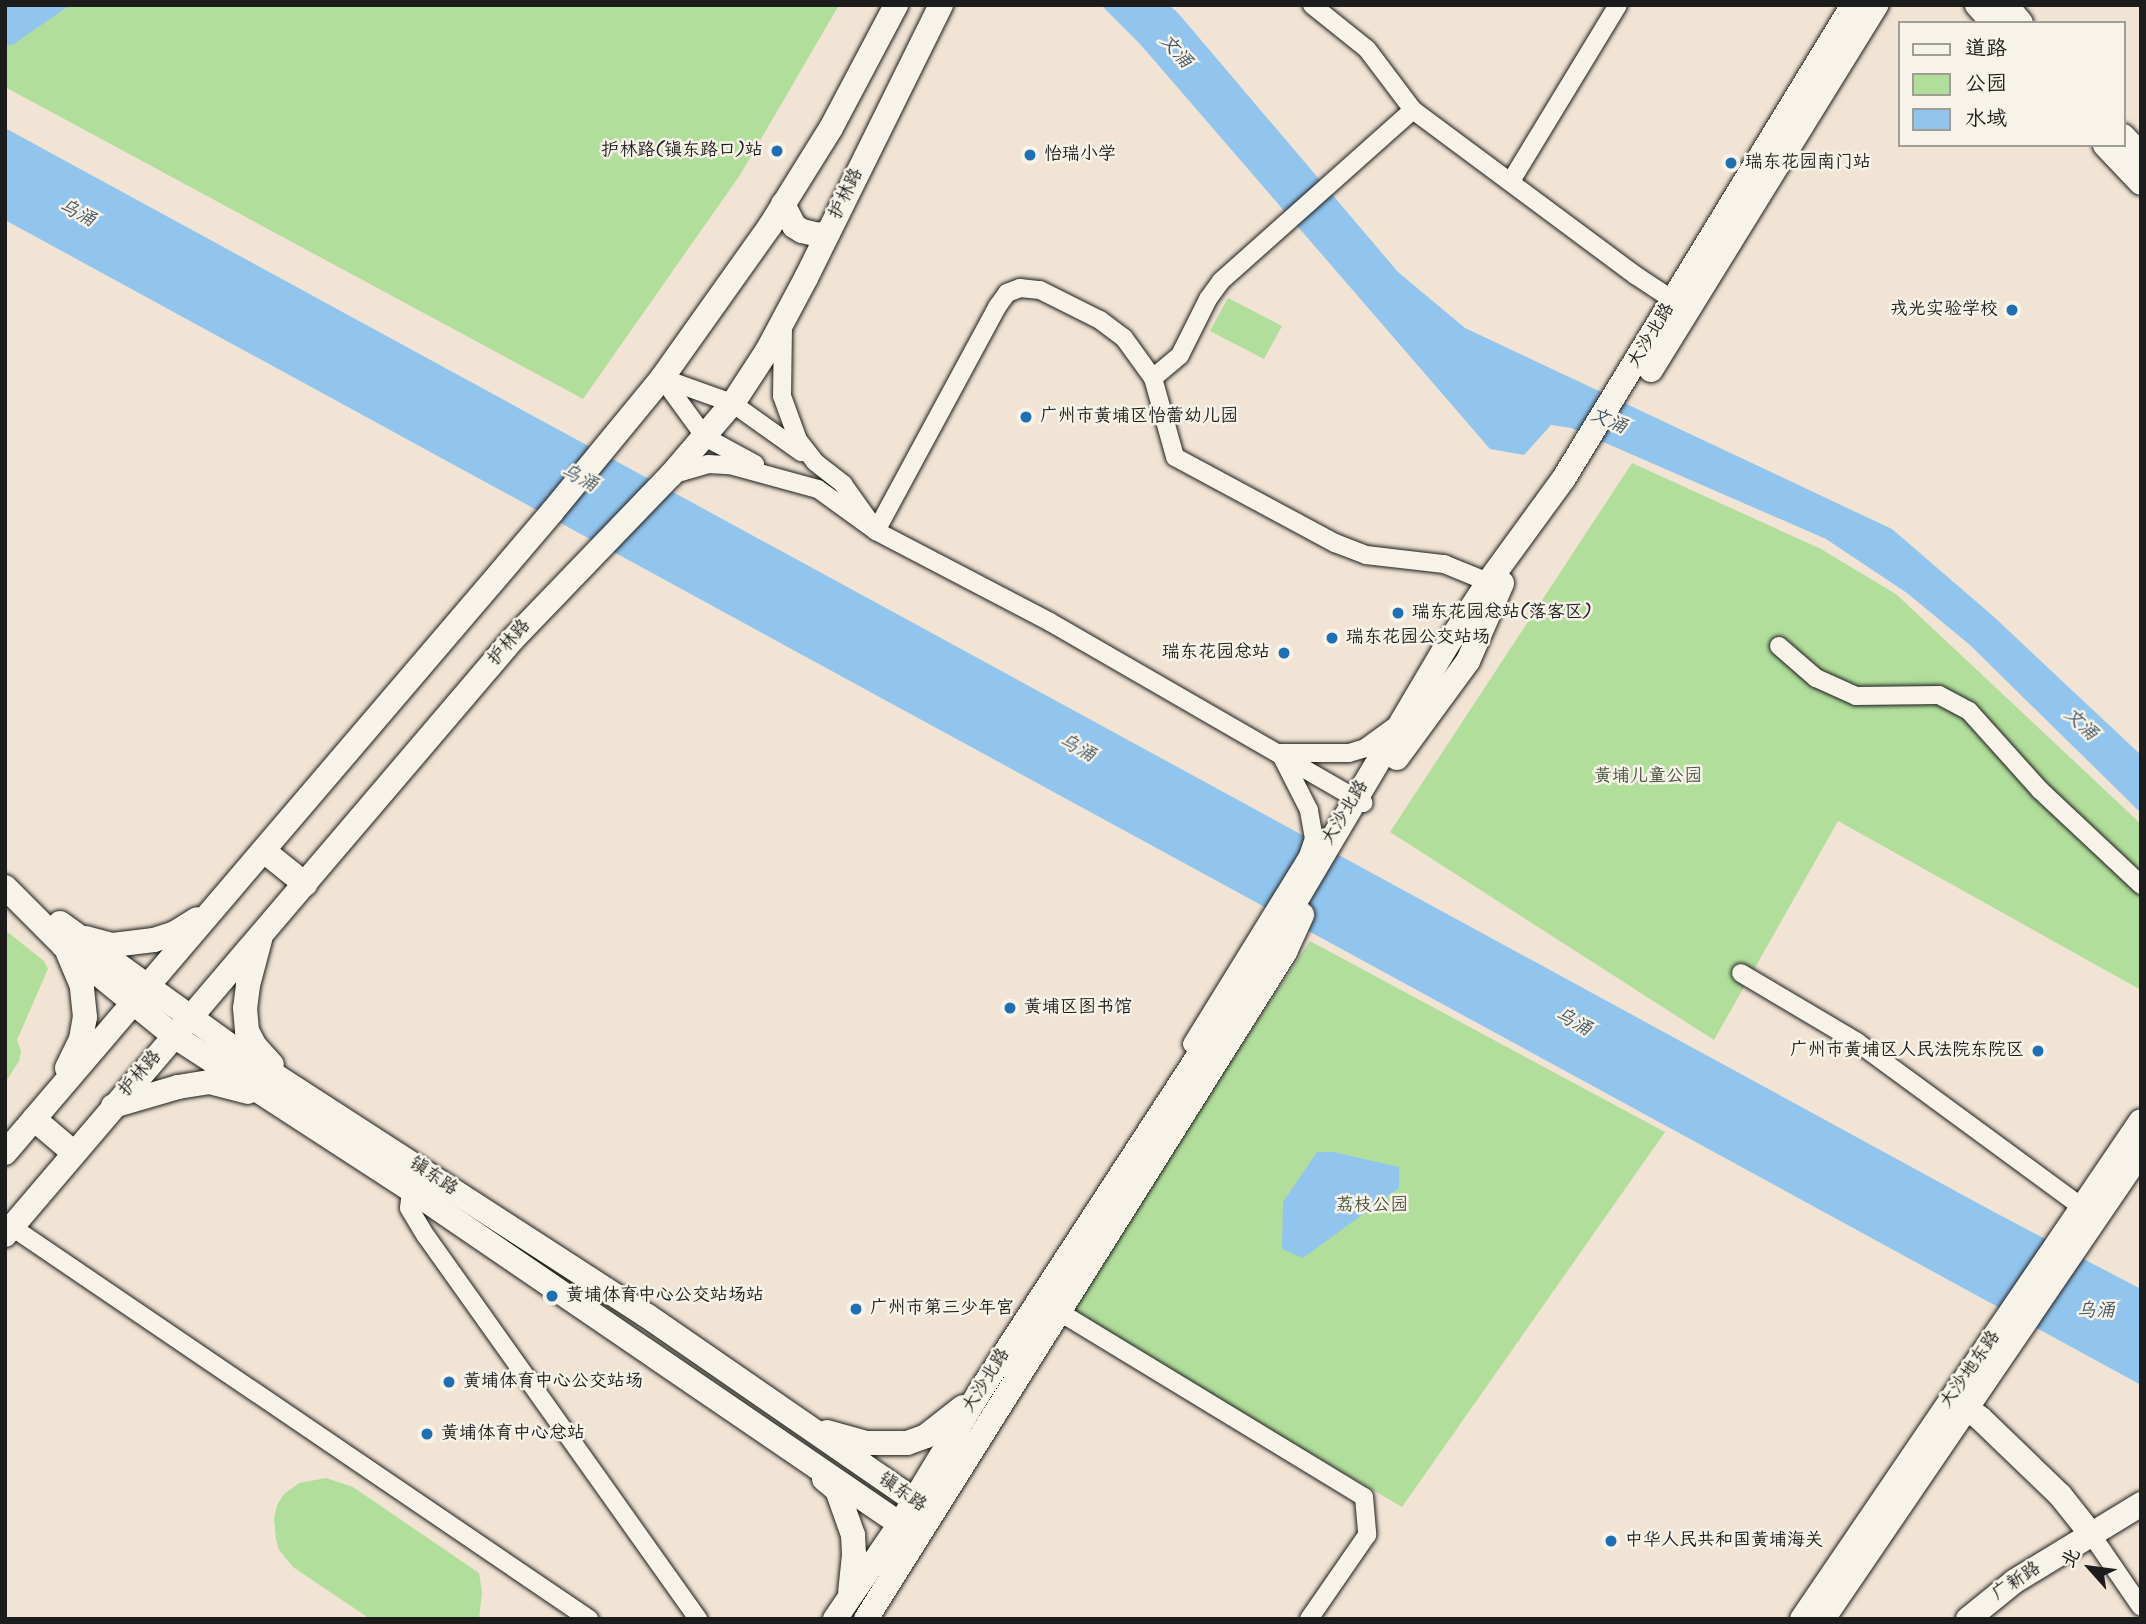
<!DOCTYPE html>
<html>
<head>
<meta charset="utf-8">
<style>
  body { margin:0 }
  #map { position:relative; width:2146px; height:1624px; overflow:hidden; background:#f1e4d5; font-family:Kalam,"LXGW WenKai TC",sans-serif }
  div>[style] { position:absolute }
  .green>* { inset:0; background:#b2de9c }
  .water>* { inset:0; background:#92c5ee }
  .roads { filter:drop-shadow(0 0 2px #1c1c1c) drop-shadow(0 0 2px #1c1c1c) }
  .street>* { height:18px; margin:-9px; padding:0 9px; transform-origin:9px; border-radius:9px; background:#f7f3e8 }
  .secondary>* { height:24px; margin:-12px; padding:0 12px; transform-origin:12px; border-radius:12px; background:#f7f3e8 }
  .dots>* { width:19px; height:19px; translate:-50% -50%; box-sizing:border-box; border:4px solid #f7f3e8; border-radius:50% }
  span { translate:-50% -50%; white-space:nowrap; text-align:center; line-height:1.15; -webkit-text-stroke:5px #f7f3e8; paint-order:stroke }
  .poi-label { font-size:18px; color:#1c1c1c }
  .right { translate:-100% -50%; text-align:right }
  .left { translate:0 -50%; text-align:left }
  .street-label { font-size:18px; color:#1c1c1c }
  .park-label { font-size:18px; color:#495642 }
  .water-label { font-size:19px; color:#455766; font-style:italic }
  .frame { position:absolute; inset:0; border:7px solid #1c1c1c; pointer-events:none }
  .legend { position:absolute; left:1898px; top:21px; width:228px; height:126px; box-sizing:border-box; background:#f7f3e8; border:2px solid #9f9d96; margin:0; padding:9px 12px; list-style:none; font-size:21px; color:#1c1c1c }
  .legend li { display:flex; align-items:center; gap:14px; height:35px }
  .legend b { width:35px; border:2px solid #9f9d96 }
  .north { position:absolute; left:2055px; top:1533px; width:70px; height:70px; -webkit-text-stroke:5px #f7f3e8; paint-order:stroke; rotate:298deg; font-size:19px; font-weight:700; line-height:28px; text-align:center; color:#1c1c1c }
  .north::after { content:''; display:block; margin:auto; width:24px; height:32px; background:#1c1c1c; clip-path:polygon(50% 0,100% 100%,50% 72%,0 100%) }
</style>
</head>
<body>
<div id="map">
  <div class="green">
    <div style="clip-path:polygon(5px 5px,839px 5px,740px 175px,583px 399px,5px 87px)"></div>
    <div style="clip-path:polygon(1228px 298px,1282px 326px,1264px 359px,1210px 331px)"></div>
    <div style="clip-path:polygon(1632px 463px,1821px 549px,1896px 594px,2141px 824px,2141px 990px,1838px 821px,1714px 1040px,1390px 832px)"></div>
    <div style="clip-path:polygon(5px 930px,44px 961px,48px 969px,17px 1040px,21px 1051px,19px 1061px,5px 1083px)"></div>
    <div style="clip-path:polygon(1310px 941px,1665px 1132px,1402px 1507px,1067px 1310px)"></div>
    <div style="clip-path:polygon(326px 1478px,353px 1487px,479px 1573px,482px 1592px,479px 1619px,370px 1619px,293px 1567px,279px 1550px,276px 1539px,274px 1519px,277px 1505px,284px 1494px,299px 1483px)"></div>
  </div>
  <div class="water">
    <div style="clip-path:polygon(5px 5px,70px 5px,14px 44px,5px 46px)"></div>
    <div style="clip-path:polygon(1101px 5px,1169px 5px,1178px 13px,1398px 272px,1465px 328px,1892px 529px,1993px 616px,2141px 755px,2141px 813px,1970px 645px,1907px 593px,1826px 539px,1571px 428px,1551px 425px,1524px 455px,1490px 449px,1140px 44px)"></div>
    <div style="clip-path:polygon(5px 128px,1994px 1212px,2141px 1289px,2141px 1385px,5px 220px)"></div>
    <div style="clip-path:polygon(1317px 1152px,1334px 1152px,1399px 1167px,1399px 1188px,1303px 1258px,1282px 1249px,1283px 1202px)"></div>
  </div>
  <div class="roads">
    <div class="street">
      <div style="left:1312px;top:5px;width:70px;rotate:38.7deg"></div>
      <div style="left:1367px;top:49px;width:76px;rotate:53deg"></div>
      <div style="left:1413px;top:110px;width:277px;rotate:36.6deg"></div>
      <div style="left:1635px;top:275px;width:45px;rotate:33.3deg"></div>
      <div style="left:1511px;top:181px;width:206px;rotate:-58.7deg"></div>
      <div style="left:783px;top:326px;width:70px;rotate:90.8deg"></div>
      <div style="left:782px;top:396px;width:47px;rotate:70deg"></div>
      <div style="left:798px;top:440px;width:28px;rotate:52deg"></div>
      <div style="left:815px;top:462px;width:36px;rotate:38deg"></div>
      <div style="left:843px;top:484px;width:43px;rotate:54.5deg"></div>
      <div style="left:662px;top:378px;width:74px;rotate:19.7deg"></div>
      <div style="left:732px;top:403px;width:85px;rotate:35.4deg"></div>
      <div style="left:662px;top:378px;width:73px;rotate:53.9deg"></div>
      <div style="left:705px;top:437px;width:57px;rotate:28.4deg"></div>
      <div style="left:1153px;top:378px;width:35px;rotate:-40deg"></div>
      <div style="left:1180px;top:355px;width:63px;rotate:-63.4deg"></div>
      <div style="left:1208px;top:299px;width:22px;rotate:-54deg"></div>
      <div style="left:1221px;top:281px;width:257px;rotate:-41.7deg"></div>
      <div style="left:674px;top:474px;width:35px;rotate:-16deg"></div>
      <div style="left:708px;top:464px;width:22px;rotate:3deg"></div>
      <div style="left:730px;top:465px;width:91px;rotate:15.3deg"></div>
      <div style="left:818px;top:489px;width:72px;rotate:35.9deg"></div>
      <div style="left:876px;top:531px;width:196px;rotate:27.6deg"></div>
      <div style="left:1050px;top:622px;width:362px;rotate:30deg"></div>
      <div style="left:876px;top:531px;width:255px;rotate:-61.6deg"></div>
      <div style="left:997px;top:307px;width:17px;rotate:-54deg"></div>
      <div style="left:1007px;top:293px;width:14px;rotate:-21deg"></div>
      <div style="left:1020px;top:288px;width:20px;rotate:6deg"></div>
      <div style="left:1040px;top:290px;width:67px;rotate:26.6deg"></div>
      <div style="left:1100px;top:320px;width:30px;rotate:37deg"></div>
      <div style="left:1124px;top:338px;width:49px;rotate:54.1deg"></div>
      <div style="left:1153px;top:378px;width:82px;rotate:74.4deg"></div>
      <div style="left:1175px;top:457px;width:182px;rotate:28.3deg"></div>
      <div style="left:1335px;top:543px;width:33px;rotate:21deg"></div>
      <div style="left:1366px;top:555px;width:79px;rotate:6.6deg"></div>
      <div style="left:1444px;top:564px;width:58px;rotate:22.2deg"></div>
      <div style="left:1779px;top:646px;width:49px;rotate:40.9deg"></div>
      <div style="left:1816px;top:678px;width:44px;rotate:24.2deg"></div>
      <div style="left:1856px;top:696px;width:83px;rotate:-0.7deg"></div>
      <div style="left:1939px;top:695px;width:34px;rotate:28deg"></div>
      <div style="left:1969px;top:711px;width:106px;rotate:48.1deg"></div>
      <div style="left:2040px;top:790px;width:139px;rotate:43.2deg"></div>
      <div style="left:1280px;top:753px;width:69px"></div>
      <div style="left:1349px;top:753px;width:17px;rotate:-17deg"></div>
      <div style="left:1365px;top:748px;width:37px;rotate:-36deg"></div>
      <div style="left:1741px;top:973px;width:135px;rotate:30.7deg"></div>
      <div style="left:1857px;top:1042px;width:280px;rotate:36.3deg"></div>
      <div style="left:1192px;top:1044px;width:221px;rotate:-58.3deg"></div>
      <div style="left:1308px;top:856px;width:18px;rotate:-71deg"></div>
      <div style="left:1314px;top:839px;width:29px;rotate:-100deg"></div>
      <div style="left:1309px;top:810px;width:64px;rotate:-117deg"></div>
      <div style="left:411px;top:1190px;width:18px;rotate:96deg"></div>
      <div style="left:409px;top:1208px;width:33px;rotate:59deg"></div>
      <div style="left:426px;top:1236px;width:470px;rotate:54.6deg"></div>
      <div style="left:12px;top:1227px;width:698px;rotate:34.19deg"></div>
      <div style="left:1058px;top:1311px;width:358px;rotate:31.3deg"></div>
      <div style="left:1364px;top:1497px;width:38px;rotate:85deg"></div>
      <div style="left:1367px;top:1535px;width:102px;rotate:124.6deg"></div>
      <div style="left:2091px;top:1534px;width:88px;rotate:55.6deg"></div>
    </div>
    <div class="secondary">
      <div style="left:1977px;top:5px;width:24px;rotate:48deg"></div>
      <div style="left:2006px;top:5px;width:23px;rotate:50deg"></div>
      <div style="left:2123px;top:136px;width:26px;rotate:47deg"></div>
      <div style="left:2105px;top:145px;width:52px;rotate:46.5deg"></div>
      <div style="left:783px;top:204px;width:25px;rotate:63deg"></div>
      <div style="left:794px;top:226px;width:9px;rotate:32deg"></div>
      <div style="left:802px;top:231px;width:17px;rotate:13deg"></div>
      <div style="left:819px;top:235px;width:10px;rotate:-17deg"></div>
      <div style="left:1651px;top:370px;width:429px;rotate:-58.3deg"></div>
      <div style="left:1397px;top:758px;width:120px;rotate:-53.8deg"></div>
      <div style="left:1468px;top:661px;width:85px;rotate:-66.4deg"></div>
      <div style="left:264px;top:851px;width:53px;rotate:38.8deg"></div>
      <div style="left:5px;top:887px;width:83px;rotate:45deg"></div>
      <div style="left:64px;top:946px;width:142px;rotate:39.3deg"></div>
      <div style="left:174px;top:1036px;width:283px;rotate:33deg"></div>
      <div style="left:411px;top:1190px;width:592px;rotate:34.33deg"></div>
      <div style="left:900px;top:1524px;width:16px;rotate:-18deg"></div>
      <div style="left:60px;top:923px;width:221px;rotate:35.8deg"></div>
      <div style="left:239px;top:1052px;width:485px;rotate:32.9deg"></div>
      <div style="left:646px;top:1315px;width:344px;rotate:34.6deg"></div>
      <div style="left:86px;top:938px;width:28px;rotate:15deg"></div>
      <div style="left:113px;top:945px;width:41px;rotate:-7deg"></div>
      <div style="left:154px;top:940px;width:22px;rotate:-18deg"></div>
      <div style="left:175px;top:933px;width:26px;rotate:-32deg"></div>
      <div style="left:260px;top:940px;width:47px;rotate:104.9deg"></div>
      <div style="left:248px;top:985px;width:23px;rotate:97deg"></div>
      <div style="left:245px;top:1008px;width:23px;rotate:85deg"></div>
      <div style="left:247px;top:1031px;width:17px;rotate:62deg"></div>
      <div style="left:255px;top:1046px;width:25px;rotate:48deg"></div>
      <div style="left:67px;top:1068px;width:32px;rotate:-64deg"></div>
      <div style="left:81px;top:1039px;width:22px;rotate:-80deg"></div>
      <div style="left:85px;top:1017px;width:31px;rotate:-96deg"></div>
      <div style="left:82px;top:986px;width:36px;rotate:-113deg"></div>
      <div style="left:113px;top:1106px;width:68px;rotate:-16.3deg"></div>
      <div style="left:178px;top:1087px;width:31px;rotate:-9deg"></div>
      <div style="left:209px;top:1082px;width:40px;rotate:14.4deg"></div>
      <div style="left:34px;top:1119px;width:52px;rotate:40.4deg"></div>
      <div style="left:5px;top:1153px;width:843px;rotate:-49.52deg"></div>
      <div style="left:552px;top:512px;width:173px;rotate:-50.6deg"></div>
      <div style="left:662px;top:378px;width:186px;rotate:-54.6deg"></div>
      <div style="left:770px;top:226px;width:115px;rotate:-58.1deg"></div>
      <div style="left:831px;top:128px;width:139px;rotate:-62.1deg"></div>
      <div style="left:5px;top:1235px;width:783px;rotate:-49.56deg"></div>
      <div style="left:513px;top:639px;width:228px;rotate:-46.1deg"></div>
      <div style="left:671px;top:475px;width:99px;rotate:-49.5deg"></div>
      <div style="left:735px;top:400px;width:59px;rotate:-56.9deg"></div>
      <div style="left:767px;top:351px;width:83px;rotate:-61.9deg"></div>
      <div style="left:806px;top:278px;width:305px;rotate:-63.7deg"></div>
      <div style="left:1955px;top:1400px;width:32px;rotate:36deg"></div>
      <div style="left:1981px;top:1419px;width:110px;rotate:43.9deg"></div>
      <div style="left:2060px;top:1495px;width:50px;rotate:51.5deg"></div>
      <div style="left:827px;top:1432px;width:41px;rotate:15.8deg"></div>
      <div style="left:866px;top:1443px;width:41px"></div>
      <div style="left:907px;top:1443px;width:20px;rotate:-20deg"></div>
      <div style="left:926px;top:1436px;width:47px;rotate:-38.1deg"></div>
      <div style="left:824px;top:1479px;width:17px;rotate:40deg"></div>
      <div style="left:837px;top:1490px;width:48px;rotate:70.4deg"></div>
      <div style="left:853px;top:1535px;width:20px;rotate:87deg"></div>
      <div style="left:854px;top:1555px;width:36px;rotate:96deg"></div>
      <div style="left:835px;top:1619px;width:115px;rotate:-55.6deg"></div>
      <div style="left:900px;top:1524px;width:153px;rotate:-58.9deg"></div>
      <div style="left:979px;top:1393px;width:513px;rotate:-56.93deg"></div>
      <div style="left:1259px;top:963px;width:364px;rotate:-59.4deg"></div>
      <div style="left:1444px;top:650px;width:82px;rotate:-56.9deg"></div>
      <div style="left:1489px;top:581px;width:127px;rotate:-53.9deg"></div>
      <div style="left:1564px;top:478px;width:554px;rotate:-58.58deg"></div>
      <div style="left:866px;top:1619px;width:788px;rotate:-57.86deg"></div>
      <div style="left:1285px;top:952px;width:41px;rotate:-65.3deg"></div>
      <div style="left:1802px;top:1619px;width:602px;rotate:-55.76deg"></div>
      <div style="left:1823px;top:1619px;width:565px;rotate:-55.75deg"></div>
      <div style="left:1968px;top:1619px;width:60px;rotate:-39deg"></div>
      <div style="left:2015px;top:1581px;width:148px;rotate:-31.4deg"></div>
    </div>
  </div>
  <div class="dots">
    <div style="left:777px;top:151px;background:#1f6fb2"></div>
    <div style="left:1030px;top:155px;background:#1f6fb2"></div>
    <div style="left:1731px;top:163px;background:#1f6fb2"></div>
    <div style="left:2012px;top:310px;background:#1f6fb2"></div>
    <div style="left:1026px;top:417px;background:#1f6fb2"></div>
    <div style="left:1398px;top:613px;background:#1f6fb2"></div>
    <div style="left:1332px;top:638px;background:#1f6fb2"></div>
    <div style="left:1284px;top:653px;background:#1f6fb2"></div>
    <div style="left:1010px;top:1008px;background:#1f6fb2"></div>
    <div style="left:2038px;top:1051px;background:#1f6fb2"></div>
    <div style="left:552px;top:1296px;background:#1f6fb2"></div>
    <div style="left:856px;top:1309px;background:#1f6fb2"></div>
    <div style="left:449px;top:1382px;background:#1f6fb2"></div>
    <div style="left:427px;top:1434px;background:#1f6fb2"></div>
    <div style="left:1611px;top:1541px;background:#1f6fb2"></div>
  </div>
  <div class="poi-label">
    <span class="right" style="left:763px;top:151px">护林路(镇东路口)站</span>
    <span class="left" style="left:1044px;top:155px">怡瑞小学</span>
    <span class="left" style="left:1745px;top:163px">瑞东花园南门站</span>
    <span class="right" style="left:1998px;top:310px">戎光实验学校</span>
    <span class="left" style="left:1040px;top:417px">广州市黄埔区怡蕾幼儿园</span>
    <span class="left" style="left:1412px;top:613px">瑞东花园总站(落客区)</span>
    <span class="left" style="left:1346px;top:638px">瑞东花园公交站场</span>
    <span class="right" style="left:1270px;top:653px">瑞东花园总站</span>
    <span class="left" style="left:1024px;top:1008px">黄埔区图书馆</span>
    <span class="right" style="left:2024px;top:1051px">广州市黄埔区人民法院东院区</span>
    <span class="left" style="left:566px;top:1296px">黄埔体育中心公交站场站</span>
    <span class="left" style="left:870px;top:1309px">广州市第三少年宫</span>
    <span class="left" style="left:463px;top:1382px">黄埔体育中心公交站场</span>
    <span class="left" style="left:441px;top:1434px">黄埔体育中心总站</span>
    <span class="left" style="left:1625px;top:1541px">中华人民共和国黄埔海关</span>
  </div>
  <div class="street-label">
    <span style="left:847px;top:194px;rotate:-64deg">护林路</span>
    <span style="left:1652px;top:336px;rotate:-59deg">大沙北路</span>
    <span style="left:510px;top:643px;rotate:-49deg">护林路</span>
    <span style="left:1346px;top:813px;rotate:-59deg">大沙北路</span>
    <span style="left:141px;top:1074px;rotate:-49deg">护林路</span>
    <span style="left:433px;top:1177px;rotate:34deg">镇东路</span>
    <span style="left:1971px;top:1370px;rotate:-55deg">大沙地东路</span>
    <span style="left:987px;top:1381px;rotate:-58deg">大沙北路</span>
    <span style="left:902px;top:1493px;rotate:35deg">镇东路</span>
    <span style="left:2017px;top:1582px;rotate:-34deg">广新路</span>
  </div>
  <div class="park-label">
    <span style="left:1648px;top:777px">黄埔儿童公园</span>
    <span style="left:1372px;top:1206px">荔枝公园</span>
  </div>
  <div class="water-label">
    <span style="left:1175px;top:52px;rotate:48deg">文涌</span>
    <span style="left:77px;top:214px;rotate:28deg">乌涌</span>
    <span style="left:1608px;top:422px;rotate:23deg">文涌</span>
    <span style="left:579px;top:479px;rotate:28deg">乌涌</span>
    <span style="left:2080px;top:725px;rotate:43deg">文涌</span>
    <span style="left:1077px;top:749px;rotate:29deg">乌涌</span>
    <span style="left:1573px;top:1023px;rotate:29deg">乌涌</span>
    <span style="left:2096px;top:1312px">乌涌</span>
  </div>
  <div class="frame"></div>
  <ul class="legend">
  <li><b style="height:9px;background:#f7f3e8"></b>道路</li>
  <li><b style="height:19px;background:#b2de9c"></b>公园</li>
  <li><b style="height:19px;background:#92c5ee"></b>水域</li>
  </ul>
  <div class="north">北</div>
</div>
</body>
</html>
